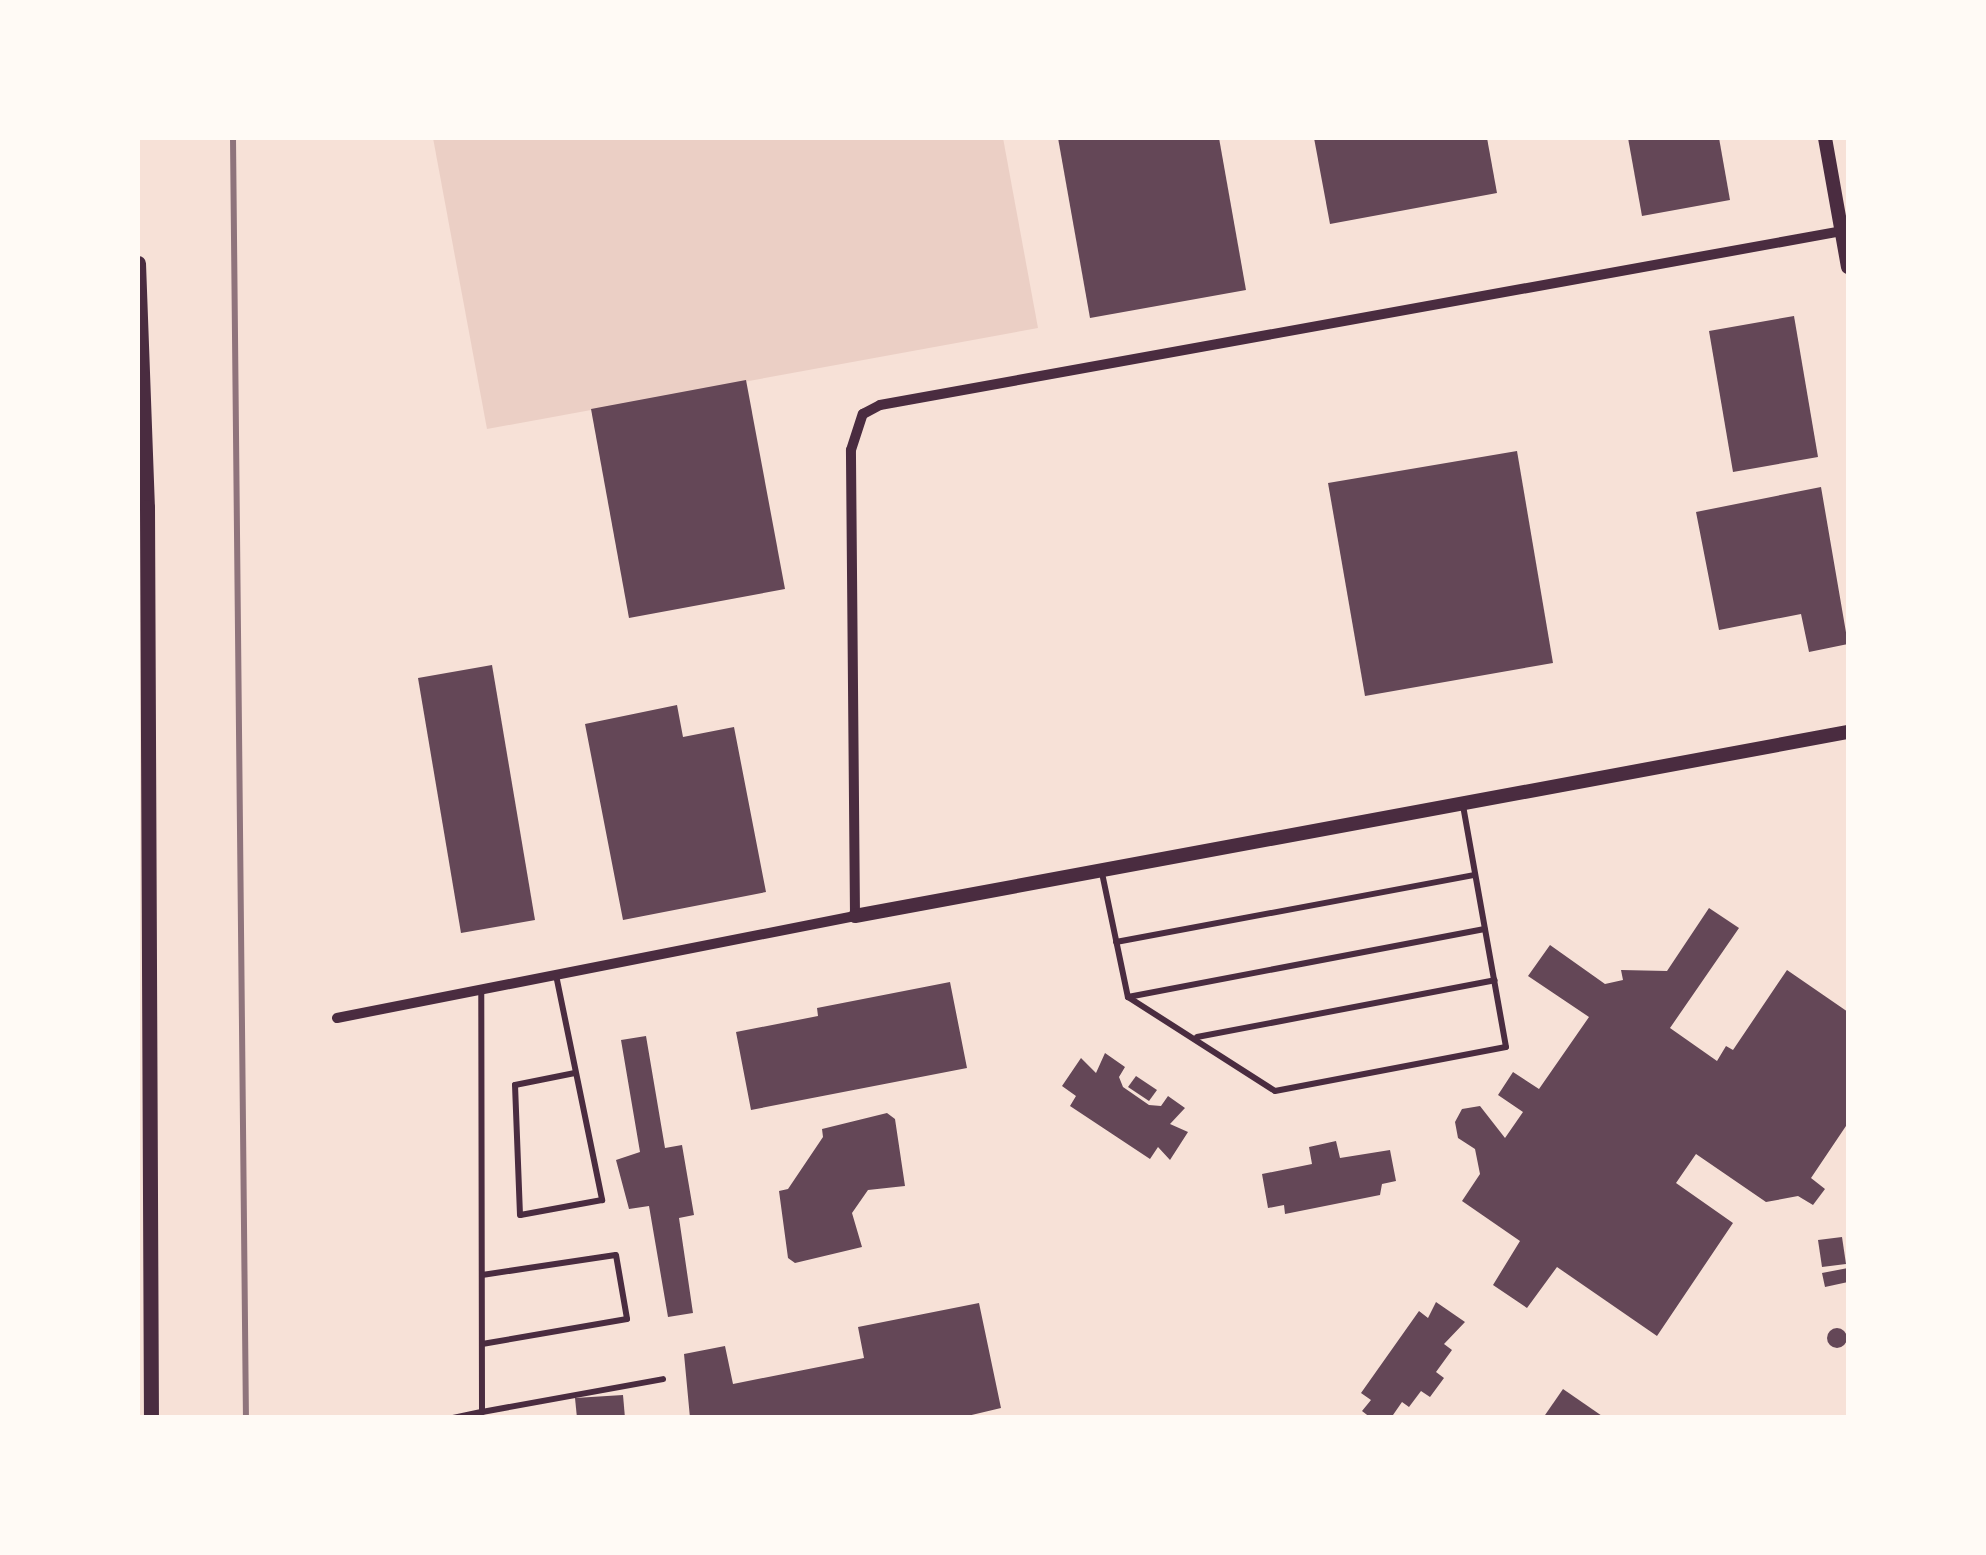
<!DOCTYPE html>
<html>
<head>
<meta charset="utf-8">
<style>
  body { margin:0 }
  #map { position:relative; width:1986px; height:1555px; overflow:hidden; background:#f7e1d7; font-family:Commissioner,sans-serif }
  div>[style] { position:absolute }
  .green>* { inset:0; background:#ebcfc5 }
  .building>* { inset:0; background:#644757 }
  .round { border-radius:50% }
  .service>* { height:6px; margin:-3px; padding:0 3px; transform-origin:3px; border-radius:3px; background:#4a2c40 }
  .minor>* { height:10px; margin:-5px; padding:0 5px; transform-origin:5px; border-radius:5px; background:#4a2c40 }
  .tertiary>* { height:14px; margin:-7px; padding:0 7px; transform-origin:7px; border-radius:7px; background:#4a2c40 }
  .secondary>* { height:15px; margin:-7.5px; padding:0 7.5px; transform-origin:7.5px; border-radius:7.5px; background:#4a2c40 }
  .rail>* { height:6px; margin:-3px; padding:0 3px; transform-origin:3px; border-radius:3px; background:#8f747c }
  span { translate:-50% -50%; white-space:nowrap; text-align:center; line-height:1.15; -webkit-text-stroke:9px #fffaf5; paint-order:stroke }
  .frame { position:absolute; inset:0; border:140px solid #fffaf5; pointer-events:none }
</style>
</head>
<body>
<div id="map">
  <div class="green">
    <div style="clip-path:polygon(433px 138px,1003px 138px,1038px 328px,487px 429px)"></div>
  </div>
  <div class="building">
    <div style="clip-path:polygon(1058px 138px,1219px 138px,1246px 290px,1090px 318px)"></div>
    <div style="clip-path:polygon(1314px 138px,1487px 138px,1497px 193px,1330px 224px)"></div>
    <div style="clip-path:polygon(1628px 138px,1719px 138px,1730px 200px,1642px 216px)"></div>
    <div style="clip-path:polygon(1794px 316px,1818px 457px,1733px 472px,1709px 331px)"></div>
    <div style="clip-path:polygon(746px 380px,785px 589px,629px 618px,591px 409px)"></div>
    <div style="clip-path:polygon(1517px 451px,1553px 663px,1365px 696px,1328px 483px)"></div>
    <div style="clip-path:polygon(1821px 487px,1848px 644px,1809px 652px,1801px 614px,1719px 630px,1696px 512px)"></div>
    <div style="clip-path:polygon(492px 665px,535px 920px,461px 933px,418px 678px)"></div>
    <div style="clip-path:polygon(677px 705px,683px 737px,734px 727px,766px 892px,623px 920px,585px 724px)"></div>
    <div style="clip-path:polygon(1709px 908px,1739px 928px,1670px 1028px,1717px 1061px,1726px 1046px,1733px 1050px,1787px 970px,1848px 1012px,1848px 1123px,1811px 1178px,1825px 1189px,1813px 1205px,1798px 1196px,1766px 1202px,1696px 1154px,1676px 1183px,1733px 1223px,1657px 1336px,1557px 1267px,1527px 1308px,1493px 1285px,1520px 1241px,1462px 1201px,1480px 1174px,1475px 1149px,1458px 1138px,1455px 1122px,1462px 1109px,1480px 1106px,1505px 1138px,1523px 1112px,1498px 1095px,1513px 1072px,1539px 1089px,1589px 1017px,1528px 976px,1550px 945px,1605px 984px,1623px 980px,1621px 970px,1667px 971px)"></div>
    <div style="clip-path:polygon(950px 982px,967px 1068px,751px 1110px,736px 1032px,818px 1016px,817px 1008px)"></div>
    <div style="clip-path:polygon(646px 1036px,665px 1148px,682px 1145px,694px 1215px,679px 1218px,693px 1313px,668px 1317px,649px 1206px,629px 1209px,616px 1160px,640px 1152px,621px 1040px)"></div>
    <div style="clip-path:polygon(1105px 1053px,1125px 1067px,1119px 1077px,1123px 1087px,1149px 1105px,1161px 1106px,1168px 1096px,1185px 1108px,1170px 1124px,1188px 1132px,1170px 1160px,1158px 1147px,1150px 1159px,1070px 1106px,1076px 1096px,1062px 1086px,1081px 1058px,1096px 1073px)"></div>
    <div style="clip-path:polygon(1136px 1076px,1157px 1090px,1149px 1101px,1128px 1087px)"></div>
    <div style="clip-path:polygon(887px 1113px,895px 1119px,905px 1186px,868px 1190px,852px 1213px,862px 1247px,795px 1263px,788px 1258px,779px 1191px,788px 1189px,823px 1137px,822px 1129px)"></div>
    <div style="clip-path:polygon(1336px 1141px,1340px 1158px,1390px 1150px,1396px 1181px,1382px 1184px,1380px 1195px,1285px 1214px,1284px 1205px,1268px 1208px,1262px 1174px,1312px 1164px,1309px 1147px)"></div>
    <div style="clip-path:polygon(1842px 1237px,1846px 1264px,1822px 1267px,1818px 1240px)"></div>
    <div style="clip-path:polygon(1848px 1268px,1848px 1282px,1825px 1287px,1822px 1273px)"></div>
    <div style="clip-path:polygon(1436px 1302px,1465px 1322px,1444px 1344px,1452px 1350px,1436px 1372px,1444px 1378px,1430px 1397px,1421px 1391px,1409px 1407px,1402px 1402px,1393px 1415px,1398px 1418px,1371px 1418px,1362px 1411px,1371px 1400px,1361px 1393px,1419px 1311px,1428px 1318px)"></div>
    <div style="clip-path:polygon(979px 1303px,1001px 1408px,959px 1418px,690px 1418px,684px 1354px,725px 1346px,733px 1384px,864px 1358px,858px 1327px)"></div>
    <div class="round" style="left:1827px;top:1328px;width:20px;height:20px"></div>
    <div style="clip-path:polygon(1563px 1389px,1605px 1418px,1543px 1418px)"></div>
    <div style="clip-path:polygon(623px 1395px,625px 1418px,577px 1418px,575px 1398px)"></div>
  </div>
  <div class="service">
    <div style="left:1102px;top:873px;width:127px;rotate:78.2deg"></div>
    <div style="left:1128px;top:997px;width:174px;rotate:32.6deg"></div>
    <div style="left:1275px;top:1091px;width:235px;rotate:-10.8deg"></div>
    <div style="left:1506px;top:1047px;width:246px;rotate:-100.1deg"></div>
    <div style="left:1116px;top:942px;width:365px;rotate:-10.6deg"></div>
    <div style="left:556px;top:975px;width:230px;rotate:78.4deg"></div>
    <div style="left:602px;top:1200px;width:83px;rotate:169.6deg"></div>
    <div style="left:520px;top:1215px;width:130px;rotate:-92.2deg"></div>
    <div style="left:515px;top:1085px;width:61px;rotate:-11.3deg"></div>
    <div style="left:1128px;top:997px;width:363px;rotate:-10.8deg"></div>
    <div style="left:1197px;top:1037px;width:303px;rotate:-10.8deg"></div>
    <div style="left:482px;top:1275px;width:135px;rotate:-8.5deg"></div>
    <div style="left:616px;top:1255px;width:65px;rotate:80.2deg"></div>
    <div style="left:627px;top:1319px;width:147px;rotate:170.2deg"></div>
    <div style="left:482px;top:1412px;width:184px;rotate:-10.3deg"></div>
    <div style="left:453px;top:1418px;width:30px;rotate:-12deg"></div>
    <div style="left:482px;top:1412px;width:421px;rotate:-90.1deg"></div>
  </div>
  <div class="minor">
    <div style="left:337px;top:1018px;width:528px;rotate:-11.14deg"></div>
    <div style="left:855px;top:916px;width:466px;rotate:-90.5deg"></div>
    <div style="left:851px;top:450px;width:38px;rotate:-72deg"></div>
    <div style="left:863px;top:414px;width:19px;rotate:-28deg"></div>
    <div style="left:880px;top:405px;width:984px;rotate:-10.25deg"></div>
  </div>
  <div class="tertiary">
    <div style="left:1825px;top:138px;width:131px;rotate:79.9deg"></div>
    <div style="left:855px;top:916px;width:1010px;rotate:-10.5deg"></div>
  </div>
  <div class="secondary">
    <div style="left:138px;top:263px;width:244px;rotate:87.9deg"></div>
    <div style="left:147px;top:507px;width:911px;rotate:89.75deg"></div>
  </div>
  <div class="rail">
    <div style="left:233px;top:138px;width:1280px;rotate:89.42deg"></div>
  </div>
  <div class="frame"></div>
</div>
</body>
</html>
